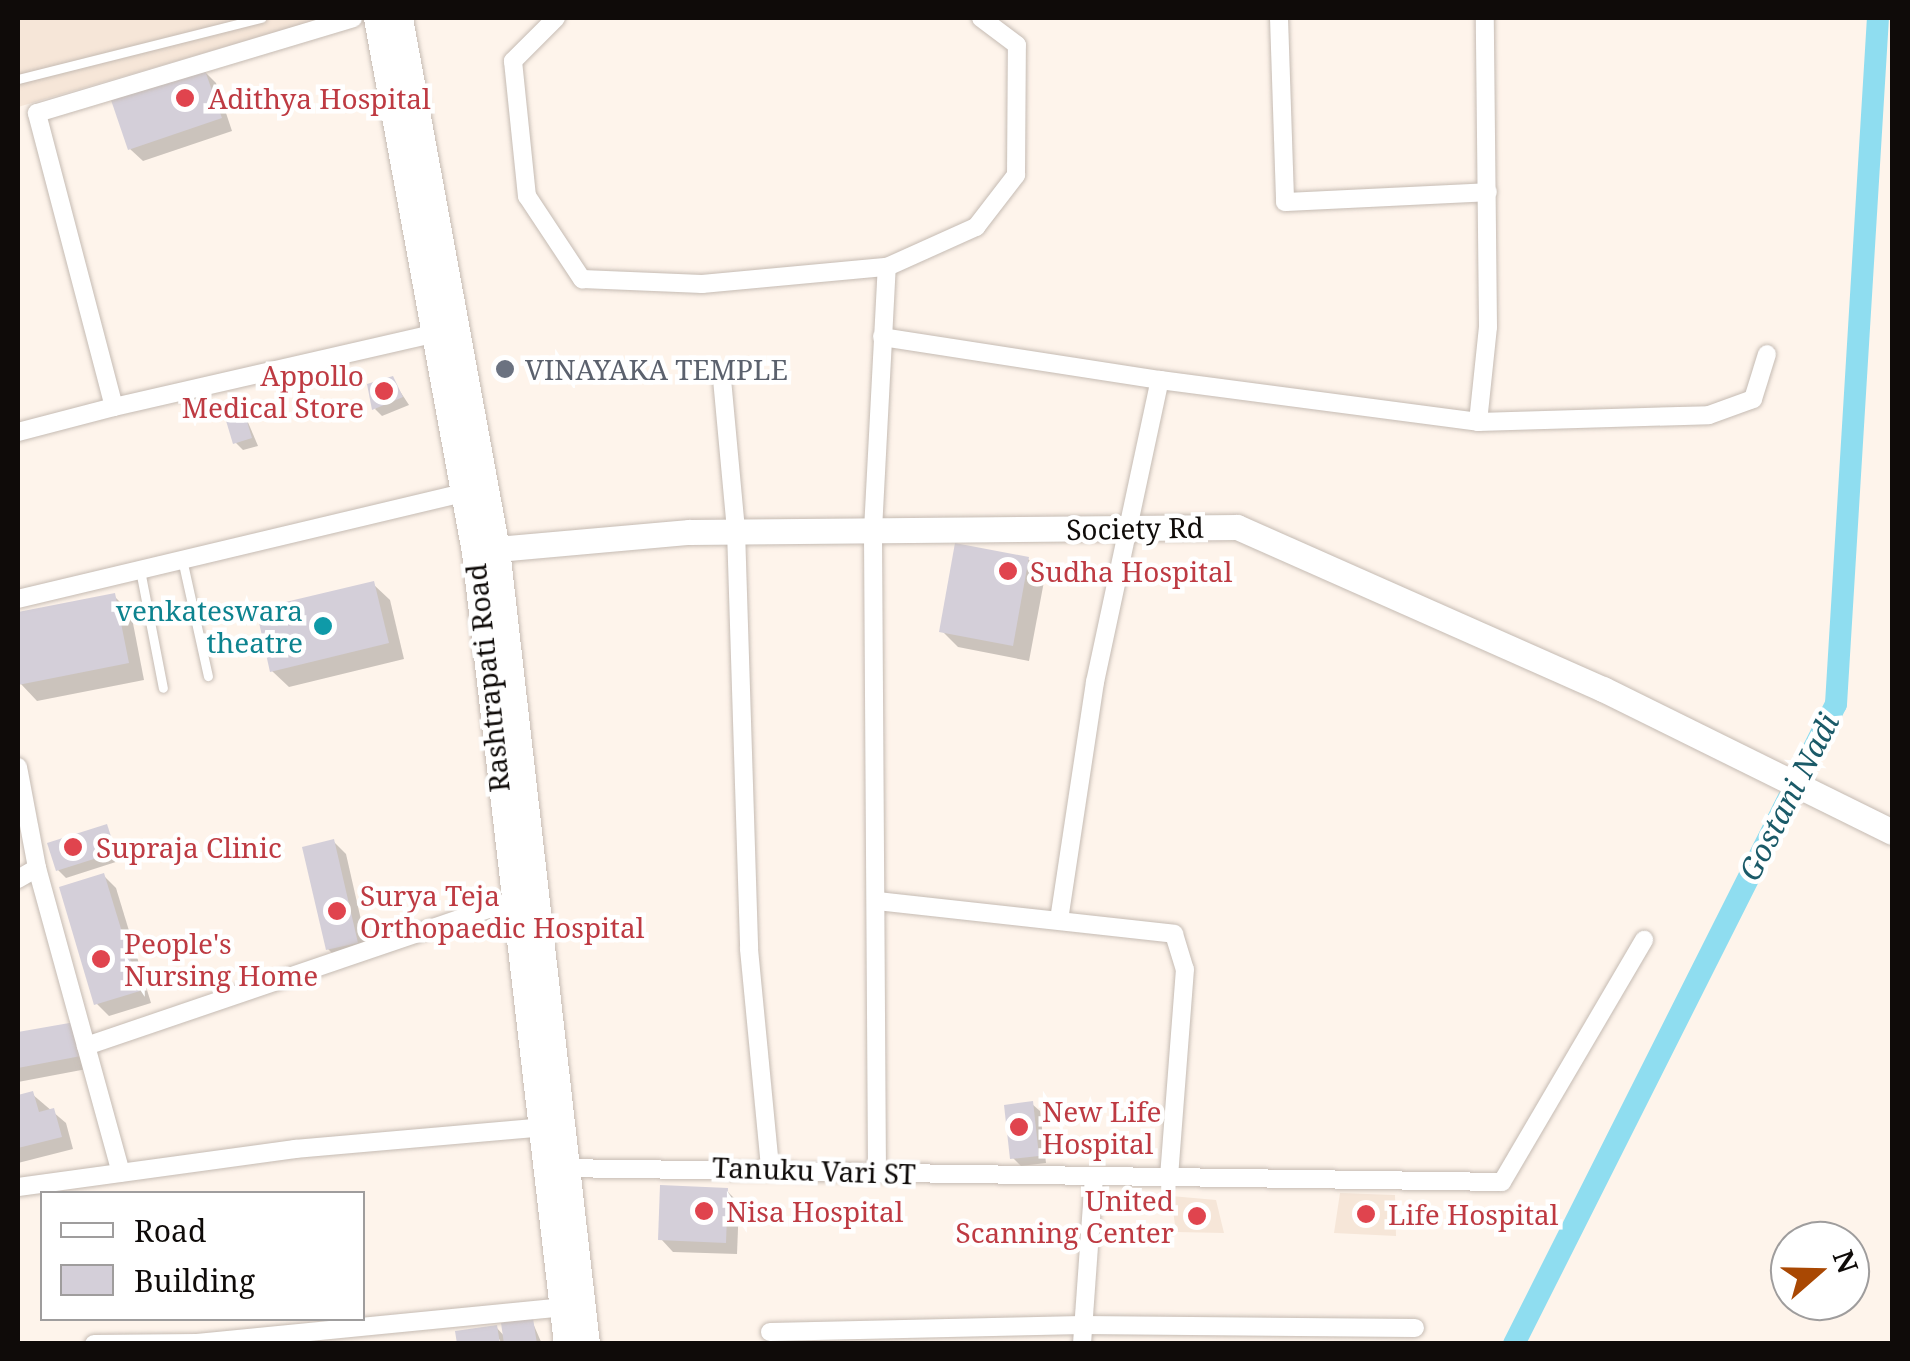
<!DOCTYPE html>
<html>
<head>
<meta charset="utf-8">
<style>
  body { margin:0 }
  #map { position:relative; width:1910px; height:1361px; overflow:hidden; background:#fef4eb; font-family:"Noto Serif",serif }
  div>[style] { position:absolute }
  .built>* { inset:0; background:#f6e6d8 }
  .shadow>* { inset:0; background:#0003 }
  .canal>* { height:22px; margin:-11px; padding:0 11px; transform-origin:11px; border-radius:11px; background:#8fddf0 }
  .building>* { inset:0; background:#d4cfd9 }
  .roads { filter:drop-shadow(0 0 2px #c5bbb3) drop-shadow(0 0 2px #c5bbb3) }
  .lane>* { height:9px; margin:-4.5px; padding:0 4.5px; transform-origin:4.5px; border-radius:4.5px; background:#fff }
  .street>* { height:18px; margin:-9px; padding:0 9px; transform-origin:9px; border-radius:9px; background:#fff }
  .secondary>* { height:25px; margin:-12.5px; padding:0 12.5px; transform-origin:12.5px; border-radius:12.5px; background:#fff }
  .dots>* { width:28px; height:28px; translate:-50% -50%; box-sizing:border-box; border:5px solid #fff; border-radius:50% }
  span { translate:-50% -50%; white-space:nowrap; text-align:center; line-height:1.15; -webkit-text-stroke:9px #fff; paint-order:stroke }
  .health-label { font-size:28px; color:#be3a42 }
  .left { translate:0 -50%; text-align:left }
  .right { translate:-100% -50%; text-align:right }
  .worship-label { font-size:28px; color:#5b616d }
  .street-label { font-size:28px; color:#0f0b09 }
  .culture-label { font-size:28px; color:#0d838f }
  .water-label { font-size:30px; color:#1a5a68; font-style:italic }
  .frame { position:absolute; inset:0; border:20px solid #0f0b09; pointer-events:none }
  .legend { position:absolute; left:40px; top:1191px; width:325px; height:130px; box-sizing:border-box; background:#fff; border:2px solid #9f9d9d; margin:0; padding:12px 18px; list-style:none; font-size:30px; color:#0f0b09 }
  .legend li { display:flex; align-items:center; gap:20px; height:50px }
  .legend b { width:50px; border:2px solid #9f9d9d }
  .north { position:absolute; left:1770px; top:1221px; width:100px; height:100px; box-sizing:border-box; background:#fff; border:2px solid #9f9d9d; border-radius:50%; rotate:70deg; font-size:28px; font-weight:700; line-height:40px; text-align:center; color:#0f0b09 }
  .north::after { content:''; display:block; margin:auto; width:35px; height:45px; background:#a94803; clip-path:polygon(50% 0,100% 100%,50% 72%,0 100%) }
</style>
</head>
<body>
<div id="map">
  <div class="built">
    <div style="clip-path:polygon(18px 18px,324px 18px,18px 107px)"></div>
    <div style="clip-path:polygon(1340px 1193px,1395px 1195px,1396px 1236px,1334px 1233px)"></div>
    <div style="clip-path:polygon(1171px 1196px,1216px 1200px,1224px 1233px,1176px 1232px)"></div>
  </div>
  <div class="shadow">
    <div style="clip-path:polygon(203px 70px,216px 83px,232px 131px,143px 161px,130px 149px)"></div>
    <div style="clip-path:polygon(392px 379px,409px 405px,382px 416px,375px 409px)"></div>
    <div style="clip-path:polygon(239px 401px,258px 446px,243px 450px,236px 443px)"></div>
    <div style="clip-path:polygon(1028px 559px,1045px 576px,1029px 661px,958px 647px,942px 631px)"></div>
    <div style="clip-path:polygon(373px 584px,390px 600px,404px 659px,289px 687px,272px 671px)"></div>
    <div style="clip-path:polygon(114px 596px,131px 613px,144px 680px,37px 701px,21px 684px,18px 615px)"></div>
    <div style="clip-path:polygon(106px 827px,122px 860px,66px 878px,58px 870px)"></div>
    <div style="clip-path:polygon(334px 842px,346px 854px,369px 955px,340px 961px,328px 949px)"></div>
    <div style="clip-path:polygon(104px 876px,116px 888px,151px 1003px,109px 1016px,96px 1003px)"></div>
    <div style="clip-path:polygon(74px 1024px,92px 1068px,18px 1082px,18px 1035px)"></div>
    <div style="clip-path:polygon(32px 1094px,66px 1123px,73px 1149px,18px 1163px,18px 1098px)"></div>
    <div style="clip-path:polygon(1032px 1104px,1040px 1111px,1046px 1163px,1021px 1166px,1013px 1158px)"></div>
    <div style="clip-path:polygon(727px 1191px,739px 1203px,737px 1254px,673px 1252px,661px 1239px)"></div>
    <div style="clip-path:polygon(532px 1321px,542px 1344px,502px 1344px,495px 1332px,496px 1327px,506px 1338px)"></div>
  </div>
  <div class="canal">
    <div style="left:1514px;top:1344px;width:716px;rotate:-63.29deg"></div>
    <div style="left:1836px;top:704px;width:687px;rotate:-86.5deg"></div>
  </div>
  <div class="building">
    <div style="clip-path:polygon(204px 68px,222px 118px,128px 150px,111px 100px)"></div>
    <div style="clip-path:polygon(393px 376px,403px 397px,372px 410px,367px 384px)"></div>
    <div style="clip-path:polygon(240px 398px,252px 438px,233px 444px,221px 404px)"></div>
    <div style="clip-path:polygon(955px 543px,1029px 557px,1013px 646px,939px 632px)"></div>
    <div style="clip-path:polygon(374px 581px,389px 643px,270px 672px,256px 609px)"></div>
    <div style="clip-path:polygon(115px 593px,129px 663px,18px 685px,18px 612px)"></div>
    <div style="clip-path:polygon(107px 824px,116px 852px,56px 871px,47px 843px)"></div>
    <div style="clip-path:polygon(334px 839px,358px 943px,326px 950px,302px 847px)"></div>
    <div style="clip-path:polygon(104px 873px,140px 991px,94px 1005px,59px 887px)"></div>
    <div style="clip-path:polygon(75px 1022px,81px 1056px,18px 1068px,18px 1032px)"></div>
    <div style="clip-path:polygon(33px 1091px,39px 1112px,54px 1108px,62px 1137px,18px 1148px,18px 1095px)"></div>
    <div style="clip-path:polygon(1033px 1101px,1039px 1156px,1010px 1159px,1004px 1105px)"></div>
    <div style="clip-path:polygon(660px 1185px,728px 1188px,726px 1243px,658px 1240px)"></div>
    <div style="clip-path:polygon(533px 1318px,537px 1344px,504px 1344px,501px 1323px)"></div>
    <div style="clip-path:polygon(497px 1325px,500px 1344px,457px 1344px,455px 1331px)"></div>
  </div>
  <div class="roads">
    <div class="lane">
      <div style="left:18px;top:79px;width:251px;rotate:-14.1deg"></div>
      <div style="left:182px;top:559px;width:120px;rotate:77.5deg"></div>
      <div style="left:140px;top:570px;width:120px;rotate:79deg"></div>
    </div>
    <div class="street">
      <div style="left:556px;top:18px;width:61px;rotate:135deg"></div>
      <div style="left:513px;top:61px;width:136px;rotate:84.1deg"></div>
      <div style="left:527px;top:196px;width:100px;rotate:56.5deg"></div>
      <div style="left:582px;top:279px;width:120px;rotate:2.4deg"></div>
      <div style="left:702px;top:284px;width:186px;rotate:-5.3deg"></div>
      <div style="left:887px;top:267px;width:98px;rotate:-24.2deg"></div>
      <div style="left:976px;top:227px;width:66px;rotate:-52.4deg"></div>
      <div style="left:1016px;top:175px;width:130px;rotate:-89.6deg"></div>
      <div style="left:1017px;top:45px;width:45px;rotate:-143.1deg"></div>
      <div style="left:1279px;top:18px;width:184px;rotate:88.1deg"></div>
      <div style="left:1285px;top:202px;width:203px;rotate:-2.8deg"></div>
      <div style="left:882px;top:337px;width:281px;rotate:8.8deg"></div>
      <div style="left:722px;top:379px;width:152px;rotate:84.7deg"></div>
      <div style="left:736px;top:530px;width:419px;rotate:88.2deg"></div>
      <div style="left:749px;top:949px;width:218px;rotate:84.5deg"></div>
      <div style="left:114px;top:407px;width:330px;rotate:-12.9deg"></div>
      <div style="left:1478px;top:422px;width:96px;rotate:-84deg"></div>
      <div style="left:1488px;top:327px;width:309px;rotate:-90.6deg"></div>
      <div style="left:18px;top:432px;width:99px;rotate:-14.6deg"></div>
      <div style="left:114px;top:407px;width:304px;rotate:-104.7deg"></div>
      <div style="left:37px;top:113px;width:330px;rotate:-16.7deg"></div>
      <div style="left:18px;top:599px;width:469px;rotate:-13.4deg"></div>
      <div style="left:18px;top:767px;width:103px;rotate:79.3deg"></div>
      <div style="left:37px;top:868px;width:316px;rotate:74.6deg"></div>
      <div style="left:18px;top:879px;width:22px;rotate:-30deg"></div>
      <div style="left:877px;top:901px;width:299px;rotate:6.3deg"></div>
      <div style="left:1174px;top:934px;width:37px;rotate:73deg"></div>
      <div style="left:1185px;top:969px;width:210px;rotate:94.4deg"></div>
      <div style="left:1059px;top:920px;width:241px;rotate:-81.4deg"></div>
      <div style="left:1095px;top:682px;width:309px;rotate:-77.9deg"></div>
      <div style="left:1160px;top:380px;width:321px;rotate:7.5deg"></div>
      <div style="left:1478px;top:422px;width:231px;rotate:-1.7deg"></div>
      <div style="left:1709px;top:415px;width:47px;rotate:-20deg"></div>
      <div style="left:1753px;top:399px;width:47px;rotate:-72.7deg"></div>
      <div style="left:86px;top:1046px;width:451px;rotate:-18.8deg"></div>
      <div style="left:559px;top:1168px;width:943px;rotate:0.85deg"></div>
      <div style="left:1502px;top:1182px;width:281px;rotate:-59.6deg"></div>
      <div style="left:877px;top:1172px;width:642px;rotate:-90.36deg"></div>
      <div style="left:873px;top:530px;width:263px;rotate:-87deg"></div>
      <div style="left:18px;top:1187px;width:280px;rotate:-7.8deg"></div>
      <div style="left:295px;top:1149px;width:254px;rotate:-5deg"></div>
      <div style="left:770px;top:1332px;width:312px;rotate:-1.3deg"></div>
      <div style="left:1082px;top:1325px;width:333px;rotate:0.5deg"></div>
      <div style="left:94px;top:1344px;width:103px;rotate:-0.6deg"></div>
      <div style="left:197px;top:1343px;width:367px;rotate:-5.6deg"></div>
      <div style="left:1082px;top:1344px;width:167px;rotate:-85.9deg"></div>
    </div>
    <div class="secondary">
      <div style="left:376px;top:18px;width:543px;rotate:79.6deg"></div>
      <div style="left:474px;top:552px;width:797px;rotate:83.37deg"></div>
      <div style="left:400px;top:18px;width:540px;rotate:79.65deg"></div>
      <div style="left:497px;top:549px;width:800px;rotate:83.54deg"></div>
      <div style="left:497px;top:549px;width:193px;rotate:-5.1deg"></div>
      <div style="left:689px;top:532px;width:548px;rotate:-0.52deg"></div>
      <div style="left:1237px;top:527px;width:400px;rotate:23.9deg"></div>
      <div style="left:1603px;top:689px;width:322px;rotate:26.3deg"></div>
    </div>
  </div>
  <div class="dots">
    <div style="left:185px;top:98px;background:#e0444e"></div>
    <div style="left:505px;top:369px;background:#6b7280"></div>
    <div style="left:384px;top:391px;background:#e0444e"></div>
    <div style="left:1008px;top:571px;background:#e0444e"></div>
    <div style="left:323px;top:626px;background:#0f9aa8"></div>
    <div style="left:73px;top:847px;background:#e0444e"></div>
    <div style="left:337px;top:911px;background:#e0444e"></div>
    <div style="left:101px;top:959px;background:#e0444e"></div>
    <div style="left:1019px;top:1127px;background:#e0444e"></div>
    <div style="left:704px;top:1211px;background:#e0444e"></div>
    <div style="left:1366px;top:1214px;background:#e0444e"></div>
    <div style="left:1197px;top:1216px;background:#e0444e"></div>
  </div>
  <div class="health-label">
    <span class="left" style="left:208px;top:98px">Adithya Hospital</span>
    <span class="right" style="left:364px;top:391px">Appollo<br>Medical Store</span>
    <span class="left" style="left:1030px;top:571px">Sudha Hospital</span>
    <span class="left" style="left:96px;top:847px">Supraja Clinic</span>
    <span class="left" style="left:360px;top:911px">Surya Teja<br>Orthopaedic Hospital</span>
    <span class="left" style="left:124px;top:959px">People's<br>Nursing Home</span>
    <span class="left" style="left:1042px;top:1127px">New Life<br>Hospital</span>
    <span class="right" style="left:1174px;top:1216px">United<br>Scanning Center</span>
    <span class="left" style="left:726px;top:1211px">Nisa Hospital</span>
    <span class="left" style="left:1388px;top:1214px">Life Hospital</span>
  </div>
  <div class="worship-label">
    <span class="left" style="left:525px;top:369px">VINAYAKA TEMPLE</span>
  </div>
  <div class="street-label">
    <span style="left:1135px;top:528px;rotate:-1deg">Society Rd</span>
    <span style="left:487px;top:678px;rotate:-96deg">Rashtrapati Road</span>
    <span style="left:814px;top:1170px;rotate:2deg">Tanuku Vari ST</span>
  </div>
  <div class="culture-label">
    <span class="right" style="left:303px;top:626px">venkateswara<br>theatre</span>
  </div>
  <div class="water-label">
    <span style="left:1789px;top:797px;rotate:-63deg">Gostani Nadi</span>
  </div>
  <div class="frame"></div>
  <ul class="legend">
  <li><b style="height:12px;background:#fff"></b>Road</li>
  <li><b style="height:28px;background:#d4cfd9"></b>Building</li>
  </ul>
  <div class="north">N</div>
</div>
</body>
</html>
